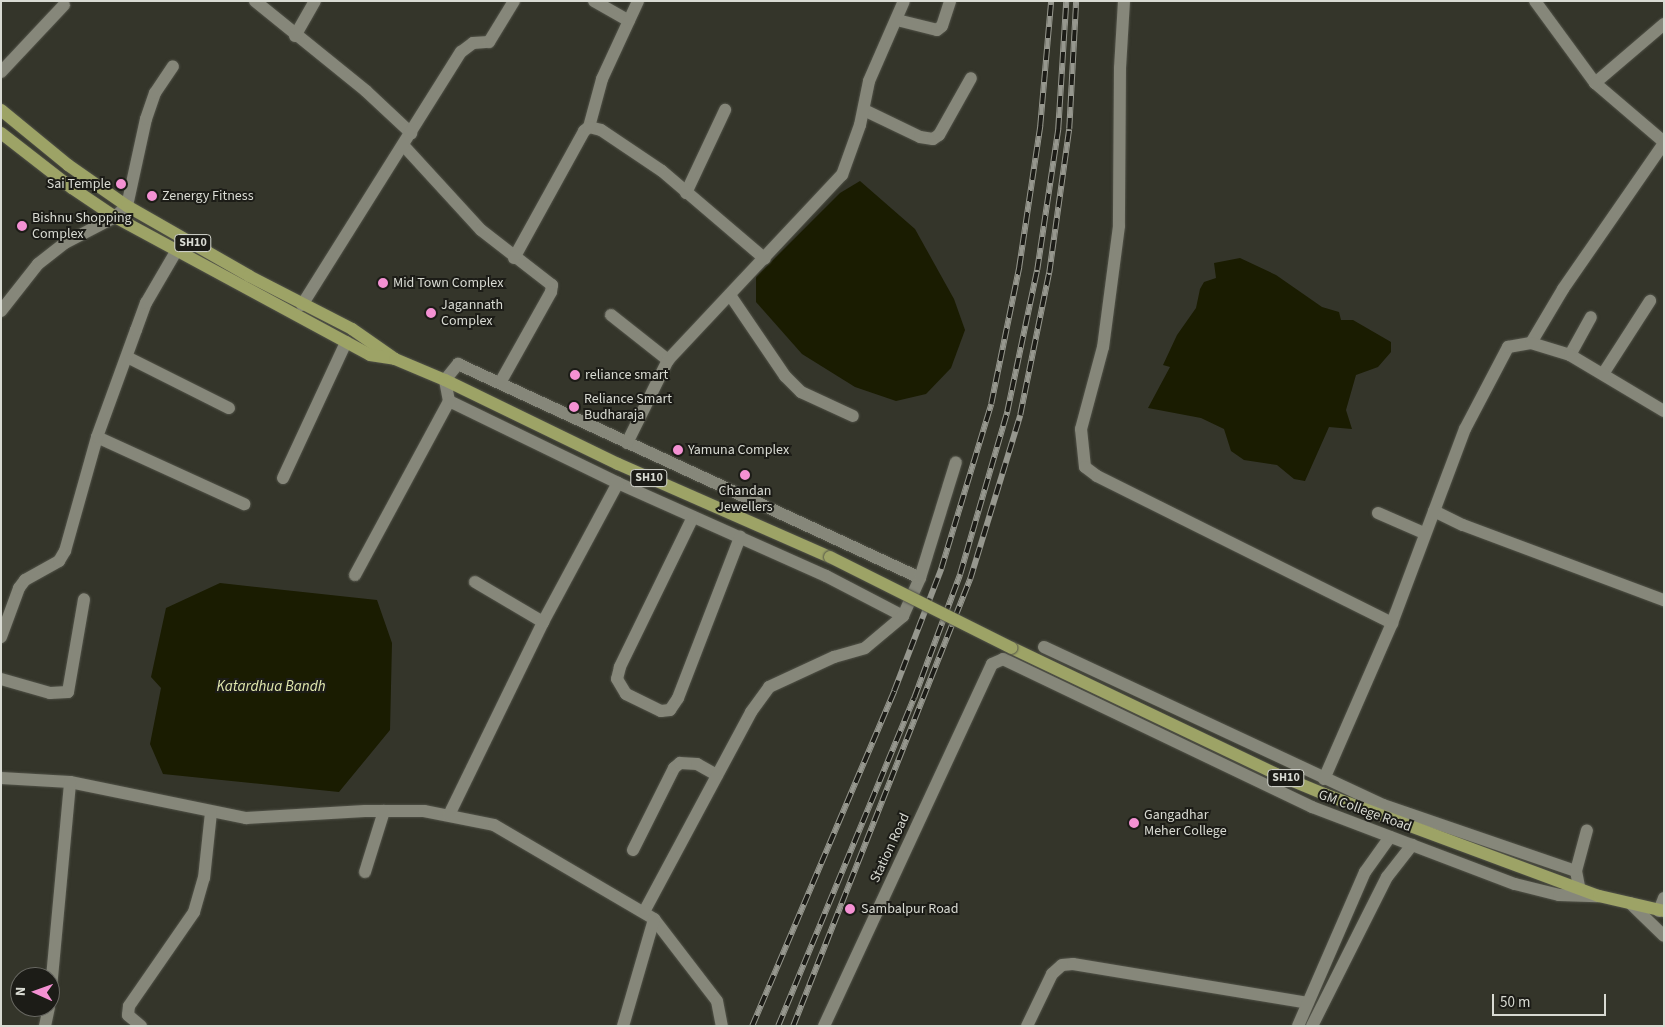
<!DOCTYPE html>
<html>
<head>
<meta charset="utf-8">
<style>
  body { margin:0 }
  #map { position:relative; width:1665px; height:1027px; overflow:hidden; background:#34352a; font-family:"Source Sans 3",sans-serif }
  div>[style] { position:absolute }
  .water>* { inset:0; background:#1a1c01 }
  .roads { filter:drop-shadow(0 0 1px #515248) drop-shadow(0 0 1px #515248) }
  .street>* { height:12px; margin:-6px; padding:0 6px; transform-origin:6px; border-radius:6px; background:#86877a }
  .secondary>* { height:12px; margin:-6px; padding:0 6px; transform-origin:6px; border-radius:6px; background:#86877a }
  .primary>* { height:12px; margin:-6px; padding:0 6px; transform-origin:6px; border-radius:6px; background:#9da366 }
  .rail>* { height:5.5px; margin-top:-2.75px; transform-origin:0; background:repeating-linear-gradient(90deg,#1c1c17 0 11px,#96978e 0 22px); box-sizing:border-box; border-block:1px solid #96978e }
  .bridges { filter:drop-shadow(0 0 1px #515248) drop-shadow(0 0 1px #515248) }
  .primary-bridge>* { height:12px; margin:-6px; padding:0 6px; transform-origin:6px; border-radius:6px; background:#9da366 }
  .dots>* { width:14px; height:14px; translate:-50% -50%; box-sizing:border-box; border:2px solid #1c1c17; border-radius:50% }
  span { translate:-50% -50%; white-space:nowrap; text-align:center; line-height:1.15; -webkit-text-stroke:4px #1c1c17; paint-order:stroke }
  .shield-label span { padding:1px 4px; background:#1c1c17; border:1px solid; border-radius:4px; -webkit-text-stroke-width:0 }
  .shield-label { font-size:12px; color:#d9dbd3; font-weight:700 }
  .poi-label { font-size:14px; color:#d9dbd3 }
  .right { translate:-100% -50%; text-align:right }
  .left { translate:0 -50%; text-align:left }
  .street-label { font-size:14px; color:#d9dbd3 }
  .water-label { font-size:15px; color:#e2e9af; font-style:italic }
  .frame { position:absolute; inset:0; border:2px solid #d9dbd3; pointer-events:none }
  .north { position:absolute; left:10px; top:967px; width:50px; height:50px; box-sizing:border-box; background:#1c1c17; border:1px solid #686862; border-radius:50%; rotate:272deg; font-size:14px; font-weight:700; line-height:20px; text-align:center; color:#d9dbd3 }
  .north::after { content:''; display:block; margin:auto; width:18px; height:22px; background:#f491d3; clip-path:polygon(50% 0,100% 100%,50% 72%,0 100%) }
  .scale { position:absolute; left:1492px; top:994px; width:114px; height:22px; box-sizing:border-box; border:2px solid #d9dbd3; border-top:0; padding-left:6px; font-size:15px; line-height:18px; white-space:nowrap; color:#d9dbd3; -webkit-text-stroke:4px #1c1c17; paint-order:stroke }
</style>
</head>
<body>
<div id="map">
  <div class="water">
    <div style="clip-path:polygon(860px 181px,915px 229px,954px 299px,965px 330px,951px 368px,926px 394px,896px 401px,855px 387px,802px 354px,756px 302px,756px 277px,840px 193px)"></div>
    <div style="clip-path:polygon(1240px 258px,1276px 275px,1322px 307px,1339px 312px,1341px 320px,1353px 320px,1391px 342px,1391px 352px,1378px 367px,1356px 375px,1346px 410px,1352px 429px,1329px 427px,1305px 481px,1294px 479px,1277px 465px,1244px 460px,1231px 451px,1224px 429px,1201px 418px,1148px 408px,1170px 367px,1163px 365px,1177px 335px,1196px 308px,1200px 289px,1204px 282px,1216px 278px,1214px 263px)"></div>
    <div style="clip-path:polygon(220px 583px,377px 600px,392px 643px,390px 730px,339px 792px,163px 774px,150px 744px,161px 688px,151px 677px,166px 608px)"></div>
  </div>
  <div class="roads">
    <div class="street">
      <div style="left:255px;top:1px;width:143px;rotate:39deg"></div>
      <div style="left:366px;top:91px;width:62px;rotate:43deg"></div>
      <div style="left:594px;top:1px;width:40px;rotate:29.7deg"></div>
      <div style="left:1124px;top:1px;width:67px;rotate:93.4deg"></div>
      <div style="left:1120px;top:68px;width:158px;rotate:90.4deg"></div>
      <div style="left:1119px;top:226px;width:122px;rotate:97.5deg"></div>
      <div style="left:1103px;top:347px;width:85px;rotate:105deg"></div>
      <div style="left:1081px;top:429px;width:38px;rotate:84deg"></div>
      <div style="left:1085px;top:467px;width:15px;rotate:37deg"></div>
      <div style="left:1097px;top:476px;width:330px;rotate:26.5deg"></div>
      <div style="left:1535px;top:1px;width:102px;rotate:53.8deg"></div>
      <div style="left:1595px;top:83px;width:91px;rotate:40.5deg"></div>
      <div style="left:897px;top:20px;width:41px;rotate:14deg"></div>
      <div style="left:937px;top:30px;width:6px;rotate:-39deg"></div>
      <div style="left:942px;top:26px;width:26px;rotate:-72deg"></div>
      <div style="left:295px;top:36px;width:40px;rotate:-60.3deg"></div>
      <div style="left:1px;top:72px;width:92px;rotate:-46.8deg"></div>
      <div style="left:1595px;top:83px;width:91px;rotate:-40.5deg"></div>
      <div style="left:864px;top:110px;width:62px;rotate:25.7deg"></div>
      <div style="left:920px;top:137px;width:13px;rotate:9deg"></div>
      <div style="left:933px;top:139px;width:7px;rotate:-34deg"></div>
      <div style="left:939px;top:135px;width:65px;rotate:-60.7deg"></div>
      <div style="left:589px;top:127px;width:50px;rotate:-74.8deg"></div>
      <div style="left:602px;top:79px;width:86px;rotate:-65.2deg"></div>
      <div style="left:403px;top:145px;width:115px;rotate:47.5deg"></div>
      <div style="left:481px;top:230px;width:90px;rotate:37.8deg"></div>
      <div style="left:552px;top:285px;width:7px;rotate:98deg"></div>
      <div style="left:551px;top:292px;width:104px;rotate:119.3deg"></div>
      <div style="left:686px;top:193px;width:92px;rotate:-64.8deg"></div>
      <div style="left:514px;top:258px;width:145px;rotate:-61.1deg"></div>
      <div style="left:584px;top:131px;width:6px;rotate:-39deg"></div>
      <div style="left:589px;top:127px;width:12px;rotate:14deg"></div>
      <div style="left:601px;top:130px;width:73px;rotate:33.9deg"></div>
      <div style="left:662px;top:171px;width:135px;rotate:40.5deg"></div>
      <div style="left:730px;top:295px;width:98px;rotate:55.8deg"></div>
      <div style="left:785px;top:376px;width:23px;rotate:45deg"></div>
      <div style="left:801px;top:392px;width:57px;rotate:24.8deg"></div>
      <div style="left:302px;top:305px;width:299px;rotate:-57.9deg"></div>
      <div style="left:461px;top:52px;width:15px;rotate:-37deg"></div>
      <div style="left:473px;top:43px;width:16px;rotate:-4deg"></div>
      <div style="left:489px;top:42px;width:48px;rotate:-58.6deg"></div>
      <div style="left:1px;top:311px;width:60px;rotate:-51.8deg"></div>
      <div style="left:38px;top:264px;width:34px;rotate:-38deg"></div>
      <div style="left:65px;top:243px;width:56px;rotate:-27.5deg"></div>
      <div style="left:115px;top:217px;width:16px;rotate:-43deg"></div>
      <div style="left:127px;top:206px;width:89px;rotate:-77.7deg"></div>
      <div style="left:146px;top:119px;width:28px;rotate:-71deg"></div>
      <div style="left:155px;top:93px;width:32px;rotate:-56deg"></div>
      <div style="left:611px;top:315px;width:73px;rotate:38.3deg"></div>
      <div style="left:1531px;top:343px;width:63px;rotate:-59.3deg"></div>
      <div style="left:1563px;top:289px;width:178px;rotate:-55.3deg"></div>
      <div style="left:1570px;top:355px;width:43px;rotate:-61.1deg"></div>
      <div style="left:127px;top:357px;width:114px;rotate:26.6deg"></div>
      <div style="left:458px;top:364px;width:509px;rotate:24.85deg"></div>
      <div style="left:920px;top:578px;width:42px;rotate:114.1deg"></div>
      <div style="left:903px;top:616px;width:87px;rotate:-152.5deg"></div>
      <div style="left:826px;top:576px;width:228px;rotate:-155.9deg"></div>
      <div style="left:618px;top:483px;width:188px;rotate:-154.1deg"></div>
      <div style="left:449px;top:401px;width:21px;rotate:-101deg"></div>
      <div style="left:445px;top:380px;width:21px;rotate:-51deg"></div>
      <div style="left:1603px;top:374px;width:87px;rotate:-57.2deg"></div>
      <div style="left:97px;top:437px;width:162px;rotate:24.5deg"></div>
      <div style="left:627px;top:443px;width:93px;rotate:-63.7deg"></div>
      <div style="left:668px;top:360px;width:254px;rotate:-46.8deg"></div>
      <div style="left:842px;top:175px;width:53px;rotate:-70.2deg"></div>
      <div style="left:860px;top:125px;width:45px;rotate:-78.4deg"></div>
      <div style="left:869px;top:81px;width:87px;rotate:-66.4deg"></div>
      <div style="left:283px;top:478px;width:150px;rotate:-65.1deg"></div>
      <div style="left:1434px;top:511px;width:32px;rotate:26deg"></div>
      <div style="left:1463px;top:525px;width:215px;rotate:20.5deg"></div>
      <div style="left:1378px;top:513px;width:50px;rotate:23.5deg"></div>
      <div style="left:693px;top:517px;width:167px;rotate:116deg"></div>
      <div style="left:620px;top:667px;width:12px;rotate:104deg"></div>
      <div style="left:617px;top:679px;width:17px;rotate:59deg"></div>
      <div style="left:626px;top:694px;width:39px;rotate:26deg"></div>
      <div style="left:661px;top:711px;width:9px;rotate:-6deg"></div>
      <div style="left:670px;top:710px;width:14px;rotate:-56deg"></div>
      <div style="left:678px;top:698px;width:173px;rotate:-68.9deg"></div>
      <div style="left:355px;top:575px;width:198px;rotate:-61.6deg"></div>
      <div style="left:920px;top:578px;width:121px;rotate:-72.8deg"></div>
      <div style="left:475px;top:582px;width:79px;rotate:30.5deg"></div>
      <div style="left:1px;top:637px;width:52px;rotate:-69.8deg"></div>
      <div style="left:19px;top:588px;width:10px;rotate:-53deg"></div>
      <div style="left:25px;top:580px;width:39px;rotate:-29deg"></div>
      <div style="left:59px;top:561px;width:12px;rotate:-59deg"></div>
      <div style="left:65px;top:551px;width:118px;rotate:-74.3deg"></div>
      <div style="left:97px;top:437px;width:114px;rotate:-70deg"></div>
      <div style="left:136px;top:330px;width:29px;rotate:-70deg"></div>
      <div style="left:146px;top:303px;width:61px;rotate:-59.7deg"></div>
      <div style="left:1044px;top:647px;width:374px;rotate:25deg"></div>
      <div style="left:1383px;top:805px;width:204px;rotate:18.9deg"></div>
      <div style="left:1576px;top:871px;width:16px;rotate:79deg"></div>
      <div style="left:1px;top:679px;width:51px;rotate:15.9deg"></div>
      <div style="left:50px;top:693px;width:18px;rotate:-3deg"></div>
      <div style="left:68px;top:692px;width:94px;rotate:-80.2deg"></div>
      <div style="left:1px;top:778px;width:69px;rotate:3.3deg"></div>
      <div style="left:70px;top:782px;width:180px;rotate:11.6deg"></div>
      <div style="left:246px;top:818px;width:119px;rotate:-3.4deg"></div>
      <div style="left:365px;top:811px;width:59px"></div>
      <div style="left:424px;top:811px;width:71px;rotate:11.3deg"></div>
      <div style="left:494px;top:825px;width:186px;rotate:30.4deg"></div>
      <div style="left:654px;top:919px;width:103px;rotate:52.5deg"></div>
      <div style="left:717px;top:1001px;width:25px;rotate:79deg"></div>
      <div style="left:1324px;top:779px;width:170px;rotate:-66.4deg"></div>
      <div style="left:1392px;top:623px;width:207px;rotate:-69.4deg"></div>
      <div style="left:1465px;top:429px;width:93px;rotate:-62.3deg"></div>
      <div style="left:1508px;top:347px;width:23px;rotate:-10deg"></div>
      <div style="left:1531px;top:343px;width:41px;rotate:17.1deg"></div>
      <div style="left:1570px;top:355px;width:109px;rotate:30.8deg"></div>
      <div style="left:449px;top:815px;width:215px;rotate:-64deg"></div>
      <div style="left:543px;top:622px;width:158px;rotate:-61.7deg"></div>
      <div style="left:633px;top:850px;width:92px;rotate:-63.4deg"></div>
      <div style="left:674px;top:768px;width:8px;rotate:-40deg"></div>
      <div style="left:680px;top:763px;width:17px;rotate:3deg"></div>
      <div style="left:697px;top:764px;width:23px;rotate:29deg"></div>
      <div style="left:1576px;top:871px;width:42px;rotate:-75deg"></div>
      <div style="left:365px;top:872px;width:64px;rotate:-72.7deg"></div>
      <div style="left:645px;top:910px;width:225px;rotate:-61.8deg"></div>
      <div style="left:751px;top:712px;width:31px;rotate:-54deg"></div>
      <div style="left:769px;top:687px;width:72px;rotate:-24.8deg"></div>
      <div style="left:834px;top:657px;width:32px;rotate:-16deg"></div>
      <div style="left:865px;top:648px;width:50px;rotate:-40.1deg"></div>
      <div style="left:1659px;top:911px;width:14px;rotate:-69deg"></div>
      <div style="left:50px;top:999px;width:218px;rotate:-84.7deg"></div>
      <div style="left:45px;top:1026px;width:19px;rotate:-78deg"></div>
      <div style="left:141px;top:1026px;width:17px;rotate:-140deg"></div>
      <div style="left:128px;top:1015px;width:9px;rotate:-84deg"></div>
      <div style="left:129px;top:1006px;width:114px;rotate:-55.3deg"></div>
      <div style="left:194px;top:912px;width:35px;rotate:-74deg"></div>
      <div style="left:204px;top:878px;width:65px;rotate:-83.9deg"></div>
      <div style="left:623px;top:1026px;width:111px;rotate:-73.8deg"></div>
      <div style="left:1027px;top:1026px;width:58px;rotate:-64.3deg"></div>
      <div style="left:1052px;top:974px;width:13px;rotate:-42deg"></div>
      <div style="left:1062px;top:965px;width:11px;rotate:-5deg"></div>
      <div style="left:1073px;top:964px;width:238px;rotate:9.4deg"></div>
      <div style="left:1298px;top:1026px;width:168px;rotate:-66.5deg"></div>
      <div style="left:1365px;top:872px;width:43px;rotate:-54.5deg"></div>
      <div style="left:1312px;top:1026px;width:167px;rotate:-63.3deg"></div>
      <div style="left:1387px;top:877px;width:41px;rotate:-52deg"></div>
    </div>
    <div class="secondary">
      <div style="left:1630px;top:903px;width:47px;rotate:44.1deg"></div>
      <div style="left:824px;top:1026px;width:399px;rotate:-65.1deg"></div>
      <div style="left:992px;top:664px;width:12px;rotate:-24deg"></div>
      <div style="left:1003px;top:659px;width:343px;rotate:25.6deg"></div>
      <div style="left:1312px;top:807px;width:217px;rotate:20.8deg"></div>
      <div style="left:1515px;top:884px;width:45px;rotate:14deg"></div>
      <div style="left:1559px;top:895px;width:38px;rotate:2deg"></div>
    </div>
    <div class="primary">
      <div style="left:1px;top:110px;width:87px;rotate:39.4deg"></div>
      <div style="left:68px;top:165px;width:72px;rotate:34.8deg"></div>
      <div style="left:127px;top:206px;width:141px;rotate:29.8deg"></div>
      <div style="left:249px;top:276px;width:116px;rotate:27.2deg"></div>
      <div style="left:352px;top:329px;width:52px;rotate:34.9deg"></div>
      <div style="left:1px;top:133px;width:90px;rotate:37.8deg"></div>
      <div style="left:72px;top:188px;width:52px;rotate:34deg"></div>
      <div style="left:115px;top:217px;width:290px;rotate:28.4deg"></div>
      <div style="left:370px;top:355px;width:25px;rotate:9deg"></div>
      <div style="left:395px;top:359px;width:54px;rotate:22.8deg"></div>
      <div style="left:445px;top:380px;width:192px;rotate:25.9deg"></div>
      <div style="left:618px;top:464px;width:232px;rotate:23.7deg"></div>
      <div style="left:1012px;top:648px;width:293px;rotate:25.5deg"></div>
      <div style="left:1276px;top:774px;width:52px;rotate:22.6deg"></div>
      <div style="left:1324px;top:794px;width:293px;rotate:20.4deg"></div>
      <div style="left:1599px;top:896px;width:67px;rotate:13deg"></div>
    </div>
  </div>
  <div class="rail">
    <div style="left:752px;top:1026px;width:364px;rotate:-67deg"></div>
    <div style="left:894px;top:691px;width:131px;rotate:-68.9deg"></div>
    <div style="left:941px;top:569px;width:172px;rotate:-73.1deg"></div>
    <div style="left:991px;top:404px;width:140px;rotate:-78.4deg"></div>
    <div style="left:1019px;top:267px;width:143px;rotate:-81.5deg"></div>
    <div style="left:1040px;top:126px;width:125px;rotate:-85deg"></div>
    <div style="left:778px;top:1026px;width:355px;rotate:-67.5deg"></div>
    <div style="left:914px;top:698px;width:132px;rotate:-69.6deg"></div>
    <div style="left:960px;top:574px;width:169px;rotate:-73.8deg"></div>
    <div style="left:1007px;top:412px;width:145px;rotate:-78.1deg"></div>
    <div style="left:1037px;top:270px;width:143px;rotate:-81.5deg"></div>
    <div style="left:1058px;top:129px;width:128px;rotate:-86.4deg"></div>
    <div style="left:793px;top:1026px;width:481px;rotate:-68.4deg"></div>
    <div style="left:970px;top:579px;width:171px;rotate:-73deg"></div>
    <div style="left:1020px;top:415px;width:145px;rotate:-78.5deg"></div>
    <div style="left:1049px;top:273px;width:145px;rotate:-82.1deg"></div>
    <div style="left:1069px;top:129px;width:128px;rotate:-86.9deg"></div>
  </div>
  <div class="bridges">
    <div class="primary-bridge">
      <div style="left:830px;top:557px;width:203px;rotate:26.6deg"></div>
    </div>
  </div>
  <div class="dots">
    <div style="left:121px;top:184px;background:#f491d3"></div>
    <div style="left:152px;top:196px;background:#f491d3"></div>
    <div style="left:22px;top:226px;background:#f491d3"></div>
    <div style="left:383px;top:283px;background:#f491d3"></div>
    <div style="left:431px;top:313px;background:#f491d3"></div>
    <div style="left:575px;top:375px;background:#f491d3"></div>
    <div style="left:574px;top:407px;background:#f491d3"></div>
    <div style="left:678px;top:450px;background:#f491d3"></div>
    <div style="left:745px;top:475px;background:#f491d3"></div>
    <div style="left:1134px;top:823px;background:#f491d3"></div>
    <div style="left:850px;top:909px;background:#f491d3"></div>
  </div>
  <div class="shield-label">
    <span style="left:193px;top:243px">SH10</span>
    <span style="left:649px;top:478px">SH10</span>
    <span style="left:1286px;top:778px">SH10</span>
  </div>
  <div class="poi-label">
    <span class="right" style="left:111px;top:184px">Sai Temple</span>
    <span class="left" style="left:162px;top:196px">Zenergy Fitness</span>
    <span class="left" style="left:32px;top:226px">Bishnu Shopping<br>Complex</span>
    <span class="left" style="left:393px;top:283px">Mid Town Complex</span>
    <span class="left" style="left:441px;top:313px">Jagannath<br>Complex</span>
    <span class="left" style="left:585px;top:375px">reliance smart</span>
    <span class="left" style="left:584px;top:407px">Reliance Smart<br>Budharaja</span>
    <span class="left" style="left:688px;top:450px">Yamuna Complex</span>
    <span style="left:745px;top:499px">Chandan<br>Jewellers</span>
    <span class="left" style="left:1144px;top:823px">Gangadhar<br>Meher College</span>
    <span class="left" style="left:861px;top:909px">Sambalpur Road</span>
  </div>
  <div class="street-label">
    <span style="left:1365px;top:811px;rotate:20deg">GM College Road</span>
    <span style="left:890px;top:848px;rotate:-65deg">Station Road</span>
  </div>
  <div class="water-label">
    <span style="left:271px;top:687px">Katardhua Bandh</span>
  </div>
  <div class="frame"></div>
  <div class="north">N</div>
  <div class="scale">50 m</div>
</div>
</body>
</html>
